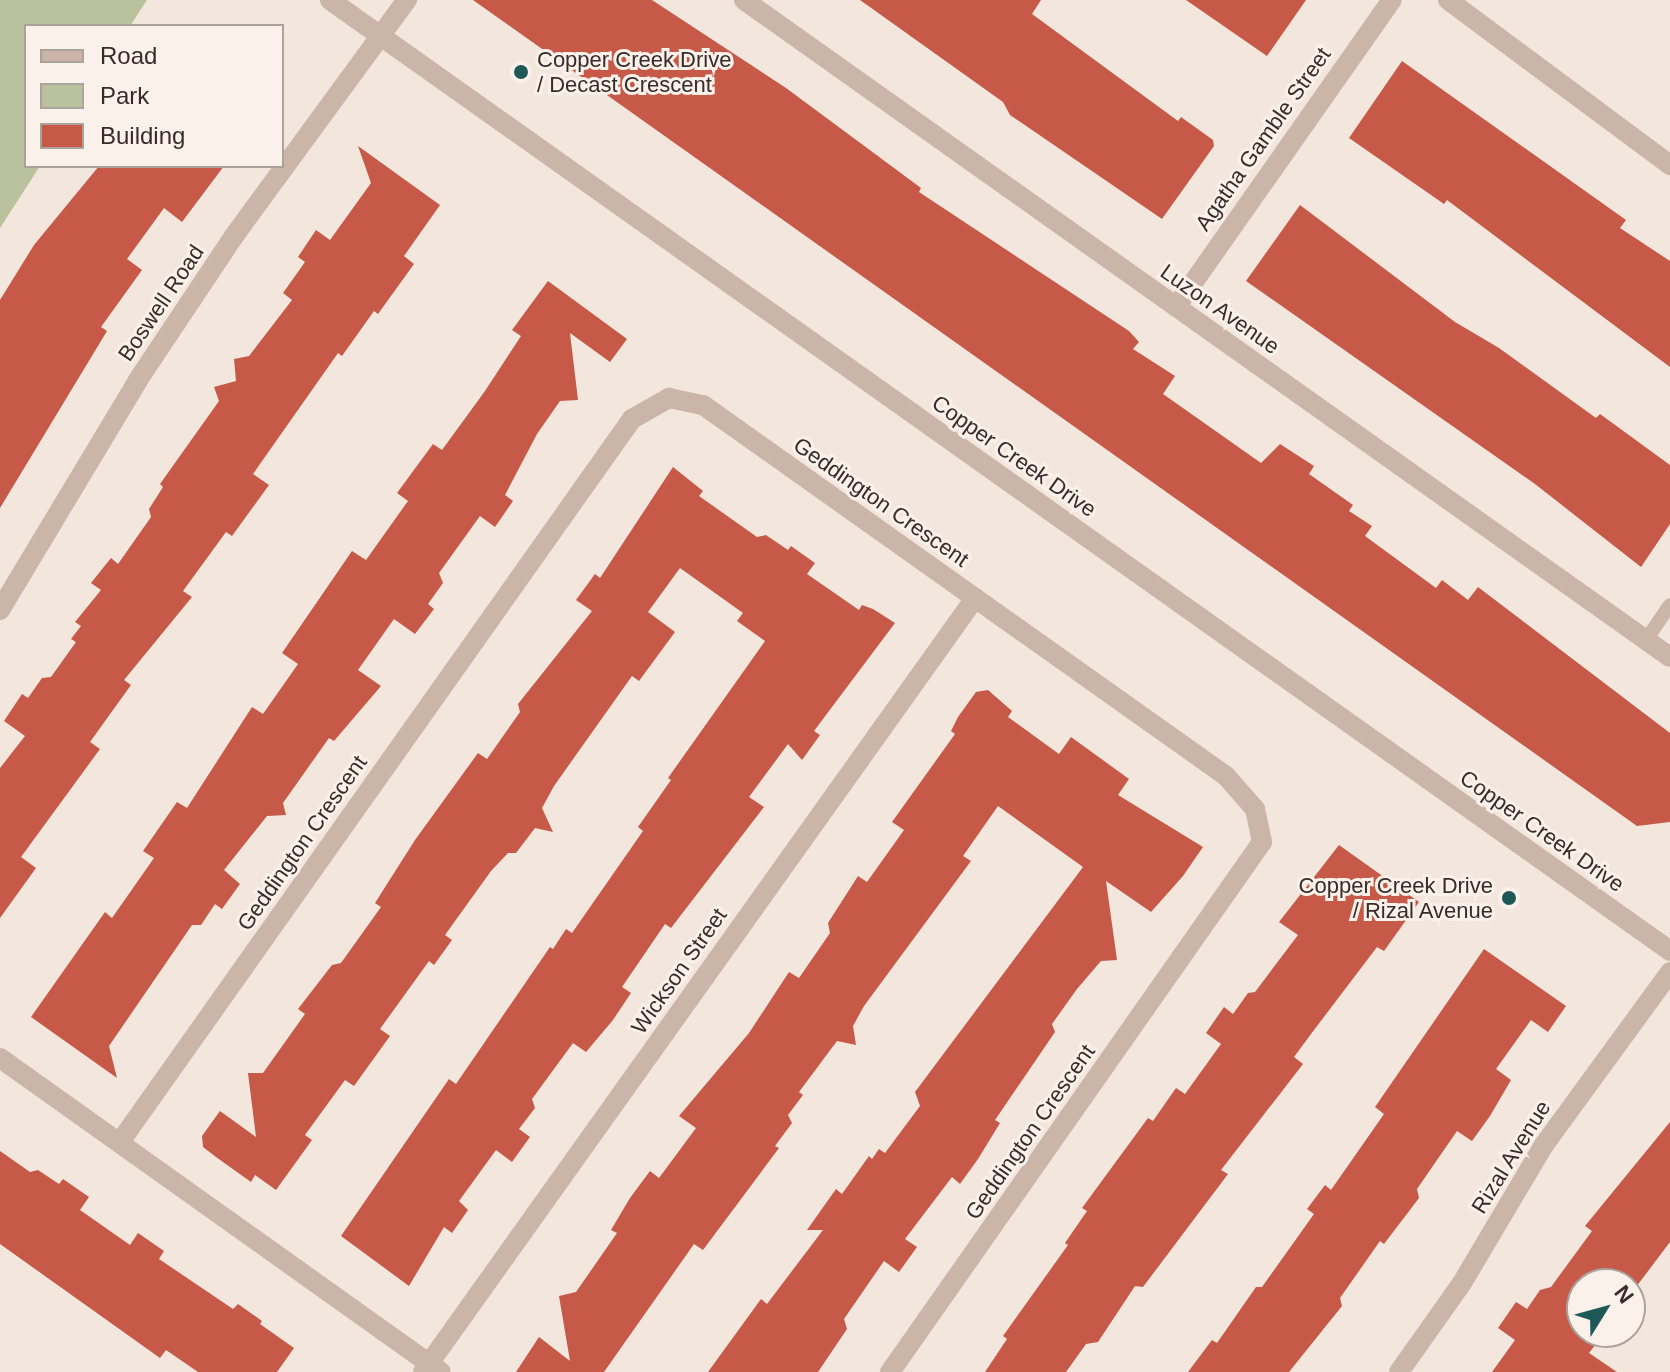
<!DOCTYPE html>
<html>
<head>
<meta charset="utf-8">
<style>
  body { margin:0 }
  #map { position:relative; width:1670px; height:1372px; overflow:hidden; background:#f2e6dd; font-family:Arial,sans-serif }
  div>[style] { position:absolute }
  .green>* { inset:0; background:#b9c29d }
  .building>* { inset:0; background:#c65948 }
  .service>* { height:14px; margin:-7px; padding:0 7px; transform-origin:7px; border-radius:7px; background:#cbb5a9 }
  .minor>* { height:20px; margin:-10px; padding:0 10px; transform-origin:10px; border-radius:10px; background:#cbb5a9 }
  .tertiary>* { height:20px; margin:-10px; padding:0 10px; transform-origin:10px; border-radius:10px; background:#cbb5a9 }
  .dots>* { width:22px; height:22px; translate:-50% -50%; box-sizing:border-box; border:4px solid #faf1ea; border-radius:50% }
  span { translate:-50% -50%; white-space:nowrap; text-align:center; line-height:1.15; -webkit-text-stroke:6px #faf1ea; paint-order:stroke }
  .poi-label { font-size:22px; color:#382c29 }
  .left { translate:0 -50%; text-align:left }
  .right { translate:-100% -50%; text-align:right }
  .street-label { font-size:22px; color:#382c29 }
  .legend { position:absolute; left:24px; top:24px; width:260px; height:144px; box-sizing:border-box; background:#faf1ea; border:2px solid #aca29d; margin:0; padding:10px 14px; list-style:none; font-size:24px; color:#382c29 }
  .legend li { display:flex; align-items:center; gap:16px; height:40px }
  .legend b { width:40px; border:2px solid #aca29d }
  .north { position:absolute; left:1566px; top:1268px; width:80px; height:80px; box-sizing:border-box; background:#faf1ea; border:2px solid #aca29d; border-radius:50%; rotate:53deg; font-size:22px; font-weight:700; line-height:32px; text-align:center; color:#382c29 }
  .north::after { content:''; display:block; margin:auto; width:28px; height:36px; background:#1e5957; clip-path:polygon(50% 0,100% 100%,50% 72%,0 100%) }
</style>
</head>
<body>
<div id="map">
  <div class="green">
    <div style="clip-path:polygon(0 0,147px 0,130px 26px,26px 26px,26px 166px,40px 166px,0 228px)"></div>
  </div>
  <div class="building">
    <div style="clip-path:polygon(473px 0,652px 0,786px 88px,921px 188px,919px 192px,1129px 331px,1139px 342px,1133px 349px,1175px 376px,1163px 394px,1261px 463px,1280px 444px,1314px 466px,1309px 474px,1353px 505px,1349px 511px,1372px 526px,1365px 536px,1436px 588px,1442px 580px,1468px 600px,1478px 587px,1670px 733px,1670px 822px,1637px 826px)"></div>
    <div style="clip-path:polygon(860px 0,1041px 0,1032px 14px,1178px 121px,1181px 117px,1213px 140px,1214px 146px,1162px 219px,1010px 115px,1003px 102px)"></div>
    <div style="clip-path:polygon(1186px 0,1306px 0,1267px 56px)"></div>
    <div style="clip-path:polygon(1402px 61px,1626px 220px,1620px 228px,1670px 261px,1670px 367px,1447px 200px,1444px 204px,1349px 138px)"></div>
    <div style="clip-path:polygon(358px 146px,440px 205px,404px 256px,414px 264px,378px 314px,374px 311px,342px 356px,338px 353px,253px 474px,269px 485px,232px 536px,226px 532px,183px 591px,192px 597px,124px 680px,131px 685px,90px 742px,100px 749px,21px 857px,36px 868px,0 918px,0 768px,25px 736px,4px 721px,22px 694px,28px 698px,42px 678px,51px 677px,76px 642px,71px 639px,81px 626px,75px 622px,101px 590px,91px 583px,111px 558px,118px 564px,151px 517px,149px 509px,163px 487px,160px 484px,219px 401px,214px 387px,236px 381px,234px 359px,249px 356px,292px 300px,283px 293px,305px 262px,298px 257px,316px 230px,330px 240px,371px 183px)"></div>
    <div style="clip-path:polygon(99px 166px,224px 166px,182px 222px,164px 208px,127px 259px,142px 270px,101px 327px,107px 331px,0 508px,0 300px,34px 245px)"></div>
    <div style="clip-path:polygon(1300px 205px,1455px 322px,1499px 348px,1596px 418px,1600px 414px,1670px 465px,1670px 524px,1641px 567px,1535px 484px,1246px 281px)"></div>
    <div style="clip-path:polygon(548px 281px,627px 339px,610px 362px,570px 333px,578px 400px,560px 401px,537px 434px,505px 495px,513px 501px,495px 527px,480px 516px,439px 573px,443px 583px,428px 604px,434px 609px,415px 634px,394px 619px,358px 670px,381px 686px,334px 741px,329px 738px,283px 803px,286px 815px,267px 816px,224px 870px,240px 884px,222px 909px,215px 904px,201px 925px,192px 925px,109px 1046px,117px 1078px,31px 1017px,105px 912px,112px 918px,154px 858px,143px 851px,177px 802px,187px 808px,252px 707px,263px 714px,298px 664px,282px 653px,352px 551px,366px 560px,408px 501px,397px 493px,433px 444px,442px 450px,485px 391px,521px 336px,512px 330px)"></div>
    <div style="clip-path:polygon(673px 467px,703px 491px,699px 496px,757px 537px,766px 535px,788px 550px,791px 546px,815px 563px,807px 574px,859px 610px,862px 605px,873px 609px,895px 623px,814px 731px,820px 735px,802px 760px,788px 744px,749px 797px,764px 807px,671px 928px,665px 924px,622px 987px,631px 993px,613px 1020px,586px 1052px,573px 1043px,532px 1099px,535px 1108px,519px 1129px,530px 1137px,512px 1162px,496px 1150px,459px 1201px,468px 1210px,452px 1233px,444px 1227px,409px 1286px,341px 1236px,449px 1079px,456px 1084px,550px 947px,553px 949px,566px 929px,572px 933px,643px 831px,638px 827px,671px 780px,668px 778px,765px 641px,737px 621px,743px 613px,680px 568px,648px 612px,675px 632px,639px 681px,632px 676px,554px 786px,542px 808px,553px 832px,535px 828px,516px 853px,508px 853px,491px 871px,445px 935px,452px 940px,434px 965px,429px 961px,380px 1029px,390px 1036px,354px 1086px,345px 1080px,305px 1135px,312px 1140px,276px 1190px,255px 1175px,251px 1182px,216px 1157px,203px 1147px,202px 1136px,220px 1111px,256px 1137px,248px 1073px,263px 1073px,305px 1014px,298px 1009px,332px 965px,341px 963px,381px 907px,375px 903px,415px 840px,478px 753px,487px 759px,520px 712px,518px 704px,592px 611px,576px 600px,595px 574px,600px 578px)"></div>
    <div style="clip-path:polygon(988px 690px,1012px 711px,1008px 717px,1059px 754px,1071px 737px,1129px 779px,1118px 795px,1203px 847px,1183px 876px,1151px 912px,1106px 881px,1117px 960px,1101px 961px,1077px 989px,1052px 1024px,1055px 1032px,995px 1120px,1000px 1123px,978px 1159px,960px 1184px,952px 1177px,905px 1239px,917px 1247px,899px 1272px,884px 1261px,844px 1319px,847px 1329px,818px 1372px,708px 1372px,761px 1299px,767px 1304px,823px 1230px,807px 1230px,836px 1189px,842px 1194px,869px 1156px,872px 1159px,879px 1149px,885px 1153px,920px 1106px,915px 1092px,1083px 867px,998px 806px,963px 856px,971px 861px,864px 1006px,853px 1026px,856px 1045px,837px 1041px,799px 1092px,803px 1095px,788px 1115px,792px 1123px,775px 1146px,779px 1148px,703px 1250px,694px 1244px,604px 1372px,516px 1372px,539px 1337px,570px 1361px,559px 1296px,576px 1292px,617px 1233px,611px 1230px,630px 1198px,650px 1171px,659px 1178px,696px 1128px,679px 1116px,749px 1033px,789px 972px,799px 978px,830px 933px,828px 923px,858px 876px,867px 882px,904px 830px,892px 822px,955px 734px,951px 731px,958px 717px,976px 692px)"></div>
    <div style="clip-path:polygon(1339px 845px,1419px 902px,1384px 951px,1377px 947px,1311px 1034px,1294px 1057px,1303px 1064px,1221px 1170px,1228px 1174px,1143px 1287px,1135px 1286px,1098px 1342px,1086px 1344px,1066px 1372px,985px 1372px,1007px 1339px,1003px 1336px,1068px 1245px,1065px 1243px,1087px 1211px,1082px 1208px,1148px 1118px,1153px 1121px,1176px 1088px,1185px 1094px,1221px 1044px,1206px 1033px,1224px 1007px,1233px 1014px,1248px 993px,1255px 992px,1298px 935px,1279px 922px)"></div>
    <div style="clip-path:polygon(1484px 949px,1566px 1006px,1548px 1032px,1531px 1020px,1496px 1069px,1511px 1080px,1490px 1116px,1472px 1141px,1457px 1131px,1417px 1189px,1419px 1198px,1384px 1244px,1380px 1241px,1340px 1298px,1342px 1306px,1289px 1372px,1188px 1372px,1212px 1340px,1217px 1343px,1256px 1287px,1262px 1287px,1314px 1214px,1307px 1209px,1325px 1185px,1331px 1190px,1384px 1114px,1375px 1107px)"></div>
    <div style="clip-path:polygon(1670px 1122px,1670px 1242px,1630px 1295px,1630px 1284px,1582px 1284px,1582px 1332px,1605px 1332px,1589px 1353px,1617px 1372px,1492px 1372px,1515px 1340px,1498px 1328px,1516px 1302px,1527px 1309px,1540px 1290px,1551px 1287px,1592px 1231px,1585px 1226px)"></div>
    <div style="clip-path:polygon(0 1151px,30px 1172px,38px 1170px,59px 1184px,63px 1179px,89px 1197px,80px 1210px,130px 1245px,138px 1233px,164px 1251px,159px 1259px,233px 1309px,238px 1304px,262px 1321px,260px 1324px,294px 1348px,277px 1372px,198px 1372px,166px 1350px,160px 1358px,0 1244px)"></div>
  </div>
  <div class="service">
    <div style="left:1646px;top:640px;width:42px;rotate:-55.6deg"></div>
  </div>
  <div class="minor">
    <div style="left:744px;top:0;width:1135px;rotate:35.36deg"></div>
    <div style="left:1448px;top:0;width:277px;rotate:36.6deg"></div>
    <div style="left:1176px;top:307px;width:375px;rotate:-54.9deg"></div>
    <div style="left:0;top:610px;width:268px;rotate:-59deg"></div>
    <div style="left:138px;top:380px;width:173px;rotate:-56.3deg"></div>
    <div style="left:234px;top:236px;width:293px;rotate:-53.8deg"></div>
    <div style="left:0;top:1058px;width:541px;rotate:35.45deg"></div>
    <div style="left:120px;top:1142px;width:886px;rotate:-54.7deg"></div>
    <div style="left:632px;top:419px;width:43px;rotate:-29.6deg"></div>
    <div style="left:669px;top:398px;width:35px;rotate:12deg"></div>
    <div style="left:703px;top:405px;width:641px;rotate:35.35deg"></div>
    <div style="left:1226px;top:776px;width:44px;rotate:48.7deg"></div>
    <div style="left:1255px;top:809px;width:34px;rotate:78deg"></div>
    <div style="left:1262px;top:842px;width:648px;rotate:125.06deg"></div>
    <div style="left:423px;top:1372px;width:951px;rotate:-54.5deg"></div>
    <div style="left:1399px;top:1372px;width:109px;rotate:-54.7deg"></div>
    <div style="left:1462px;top:1283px;width:161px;rotate:-59.3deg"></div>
    <div style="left:1544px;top:1145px;width:214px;rotate:-53.9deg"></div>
  </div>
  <div class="tertiary">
    <div style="left:330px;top:0;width:1643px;rotate:35.36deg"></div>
  </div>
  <div class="dots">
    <div style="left:521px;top:72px;background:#1e5957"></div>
    <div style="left:1509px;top:898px;background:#1e5957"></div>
  </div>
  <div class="poi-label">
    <span class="left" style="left:537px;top:72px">Copper Creek Drive<br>/ Decast Crescent</span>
    <span class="right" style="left:1493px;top:898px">Copper Creek Drive<br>/ Rizal Avenue</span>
  </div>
  <div class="street-label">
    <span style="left:1263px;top:139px;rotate:-55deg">Agatha Gamble Street</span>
    <span style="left:161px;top:303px;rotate:-56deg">Boswell Road</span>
    <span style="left:1220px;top:309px;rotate:35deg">Luzon Avenue</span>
    <span style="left:1014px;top:456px;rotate:35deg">Copper Creek Drive</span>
    <span style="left:881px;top:502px;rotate:35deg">Geddington Crescent</span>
    <span style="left:1542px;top:831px;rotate:35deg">Copper Creek Drive</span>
    <span style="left:302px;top:843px;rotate:-55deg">Geddington Crescent</span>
    <span style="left:679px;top:971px;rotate:-55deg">Wickson Street</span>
    <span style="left:1030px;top:1132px;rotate:-55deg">Geddington Crescent</span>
    <span style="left:1511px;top:1157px;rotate:-58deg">Rizal Avenue</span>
  </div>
  <ul class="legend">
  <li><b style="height:10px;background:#cbb5a9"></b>Road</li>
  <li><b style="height:22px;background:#b9c29d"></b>Park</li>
  <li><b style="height:22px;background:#c65948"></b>Building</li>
  </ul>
  <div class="north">N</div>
</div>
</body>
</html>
